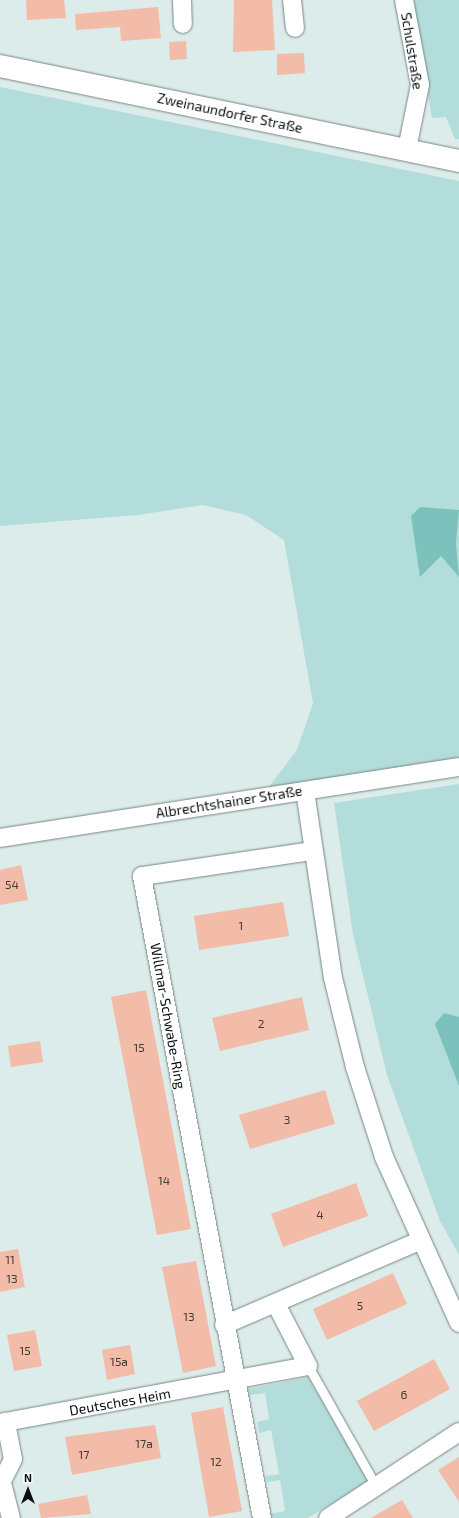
<!DOCTYPE html>
<html>
<head>
<meta charset="utf-8">
<style>
  body { margin:0 }
  #map { position:relative; width:459px; height:1518px; overflow:hidden; background:#dceceb; font-family:"Exo 2",sans-serif }
  div>[style] { position:absolute }
  .green>* { inset:0; background:#b3ddda }
  .water>* { inset:0; background:#7dc1bc }
  .building>* { inset:0; background:#f2bca8 }
  .roads { filter:drop-shadow(0 0 1px #778584) drop-shadow(0 0 1px #778584) }
  .service>* { height:9px; margin:-4.5px; padding:0 4.5px; transform-origin:4.5px; border-radius:4.5px; background:#fff }
  .minor>* { height:18px; margin:-9px; padding:0 9px; transform-origin:9px; border-radius:9px; background:#fff }
  .tertiary>* { height:22px; margin:-11px; padding:0 11px; transform-origin:11px; border-radius:11px; background:#fff }
  span { translate:-50% -50%; white-space:nowrap; text-align:center; line-height:1.15; -webkit-text-stroke:3px #fff; paint-order:stroke }
  .number-label { font-size:12px; color:#443a35 }
  .number-label span { -webkit-text-stroke-width:0 }
  .street-label { font-size:14px; color:#0a0f0f }
  .north { position:absolute; left:8px; top:1470px; width:40px; height:40px; -webkit-text-stroke:3px #fff; paint-order:stroke; rotate:0deg; font-size:11px; font-weight:700; line-height:16px; text-align:center; color:#0a0f0f }
  .north::after { content:''; display:block; margin:auto; width:14px; height:18px; background:#0a0f0f; clip-path:polygon(50% 0,100% 100%,50% 72%,0 100%) }
</style>
</head>
<body>
<div id="map">
  <div class="green">
    <div style="clip-path:polygon(412px 0,459px 0,459px 139px,455px 139px,446px 117px,432px 118px)"></div>
    <div style="clip-path:polygon(0 87px,459px 181px,459px 758px,268px 788px,297px 750px,313px 703px,284px 540px,246px 515px,203px 505px,138px 515px,0 526px)"></div>
    <div style="clip-path:polygon(459px 784px,459px 1255px,440px 1221px,387px 1075px,353px 934px,334px 803px)"></div>
    <div style="clip-path:polygon(308px 1377px,368px 1481px,308px 1518px,273px 1518px,270px 1514px,285px 1511px,280px 1480px,267px 1482px,266px 1476px,279px 1474px,271px 1430px,259px 1433px,257px 1422px,269px 1419px,265px 1393px,249px 1395px,248px 1389px)"></div>
  </div>
  <div class="water">
    <div style="clip-path:polygon(420px 507px,459px 510px,456px 543px,459px 577px,441px 556px,420px 577px,411px 516px)"></div>
    <div style="clip-path:polygon(444px 1013px,459px 1017px,459px 1086px,435px 1024px)"></div>
  </div>
  <div class="building">
    <div style="clip-path:polygon(26px 0,64px 0,66px 18px,27px 20px)"></div>
    <div style="clip-path:polygon(234px 0,272px 0,275px 50px,233px 52px)"></div>
    <div style="clip-path:polygon(158px 7px,161px 38px,121px 41px,120px 27px,76px 30px,75px 14px)"></div>
    <div style="clip-path:polygon(186px 41px,187px 59px,170px 60px,169px 42px)"></div>
    <div style="clip-path:polygon(304px 53px,305px 73px,277px 75px,277px 54px)"></div>
    <div style="clip-path:polygon(21px 865px,28px 900px,0 905px,0 870px)"></div>
    <div style="clip-path:polygon(283px 902px,289px 936px,199px 950px,194px 916px)"></div>
    <div style="clip-path:polygon(146px 990px,191px 1229px,157px 1235px,111px 997px)"></div>
    <div style="clip-path:polygon(302px 997px,309px 1030px,220px 1051px,212px 1018px)"></div>
    <div style="clip-path:polygon(40px 1041px,43px 1062px,11px 1067px,8px 1046px)"></div>
    <div style="clip-path:polygon(325px 1090px,335px 1124px,250px 1149px,239px 1115px)"></div>
    <div style="clip-path:polygon(356px 1183px,368px 1216px,283px 1247px,271px 1214px)"></div>
    <div style="clip-path:polygon(18px 1249px,25px 1287px,0 1292px,0 1252px)"></div>
    <div style="clip-path:polygon(196px 1261px,216px 1366px,183px 1373px,162px 1267px)"></div>
    <div style="clip-path:polygon(393px 1273px,407px 1304px,327px 1340px,313px 1309px)"></div>
    <div style="clip-path:polygon(35px 1330px,42px 1366px,14px 1371px,7px 1335px)"></div>
    <div style="clip-path:polygon(130px 1345px,135px 1374px,107px 1380px,102px 1350px)"></div>
    <div style="clip-path:polygon(434px 1359px,450px 1389px,374px 1431px,357px 1401px)"></div>
    <div style="clip-path:polygon(223px 1407px,242px 1511px,209px 1517px,191px 1413px)"></div>
    <div style="clip-path:polygon(155px 1425px,161px 1458px,72px 1475px,65px 1437px)"></div>
    <div style="clip-path:polygon(459px 1457px,459px 1502px,438px 1470px)"></div>
    <div style="clip-path:polygon(87px 1495px,91px 1514px,41px 1518px,38px 1504px)"></div>
    <div style="clip-path:polygon(402px 1500px,413px 1518px,371px 1518px)"></div>
  </div>
  <div class="roads">
    <div class="service">
      <div style="left:308px;top:1366px;width:140px;rotate:60.5deg"></div>
    </div>
    <div class="minor">
      <div style="left:182px;top:0;width:24px;rotate:88deg"></div>
      <div style="left:292px;top:0;width:28px;rotate:84deg"></div>
      <div style="left:404px;top:0;width:86px;rotate:79.3deg"></div>
      <div style="left:420px;top:85px;width:65px;rotate:101.5deg"></div>
      <div style="left:305px;top:791px;width:189px;rotate:81.5deg"></div>
      <div style="left:333px;top:978px;width:92px;rotate:76.1deg"></div>
      <div style="left:355px;top:1067px;width:95px;rotate:72.1deg"></div>
      <div style="left:384px;top:1157px;width:182px;rotate:65.7deg"></div>
      <div style="left:0;top:838px;width:464px;rotate:-8.8deg"></div>
      <div style="left:224px;top:1325px;width:212px;rotate:-23.3deg"></div>
      <div style="left:0;top:1423px;width:313px;rotate:-10.5deg"></div>
      <div style="left:308px;top:1366px;width:70px;rotate:-117.3deg"></div>
      <div style="left:0;top:1475px;width:44px;rotate:75.7deg"></div>
      <div style="left:3px;top:1479px;width:22px;rotate:-63deg"></div>
      <div style="left:13px;top:1459px;width:38px;rotate:-101deg"></div>
      <div style="left:262px;top:1518px;width:653px;rotate:-100.59deg"></div>
      <div style="left:142px;top:876px;width:172px;rotate:-8.4deg"></div>
      <div style="left:328px;top:1518px;width:157px;rotate:-33.3deg"></div>
    </div>
    <div class="tertiary">
      <div style="left:0;top:66px;width:469px;rotate:11.7deg"></div>
    </div>
  </div>
  <div class="number-label">
    <span style="left:12px;top:885px">54</span>
    <span style="left:241px;top:926px">1</span>
    <span style="left:261px;top:1024px">2</span>
    <span style="left:139px;top:1048px">15</span>
    <span style="left:287px;top:1120px">3</span>
    <span style="left:164px;top:1181px">14</span>
    <span style="left:320px;top:1215px">4</span>
    <span style="left:10px;top:1260px">11</span>
    <span style="left:12px;top:1279px">13</span>
    <span style="left:360px;top:1306px">5</span>
    <span style="left:189px;top:1317px">13</span>
    <span style="left:25px;top:1351px">15</span>
    <span style="left:119px;top:1362px">15a</span>
    <span style="left:404px;top:1395px">6</span>
    <span style="left:144px;top:1444px">17a</span>
    <span style="left:84px;top:1455px">17</span>
    <span style="left:216px;top:1462px">12</span>
  </div>
  <div class="street-label">
    <span style="left:412px;top:51px;rotate:81deg">Schulstraße</span>
    <span style="left:230px;top:113px;rotate:12deg">Zweinaundorfer Straße</span>
    <span style="left:229px;top:802px;rotate:-9deg">Albrechtshainer Straße</span>
    <span style="left:168px;top:1016px;rotate:80deg">Willmar-Schwabe-Ring</span>
    <span style="left:120px;top:1402px;rotate:-10deg">Deutsches Heim</span>
  </div>
  <div class="north">N</div>
</div>
</body>
</html>
